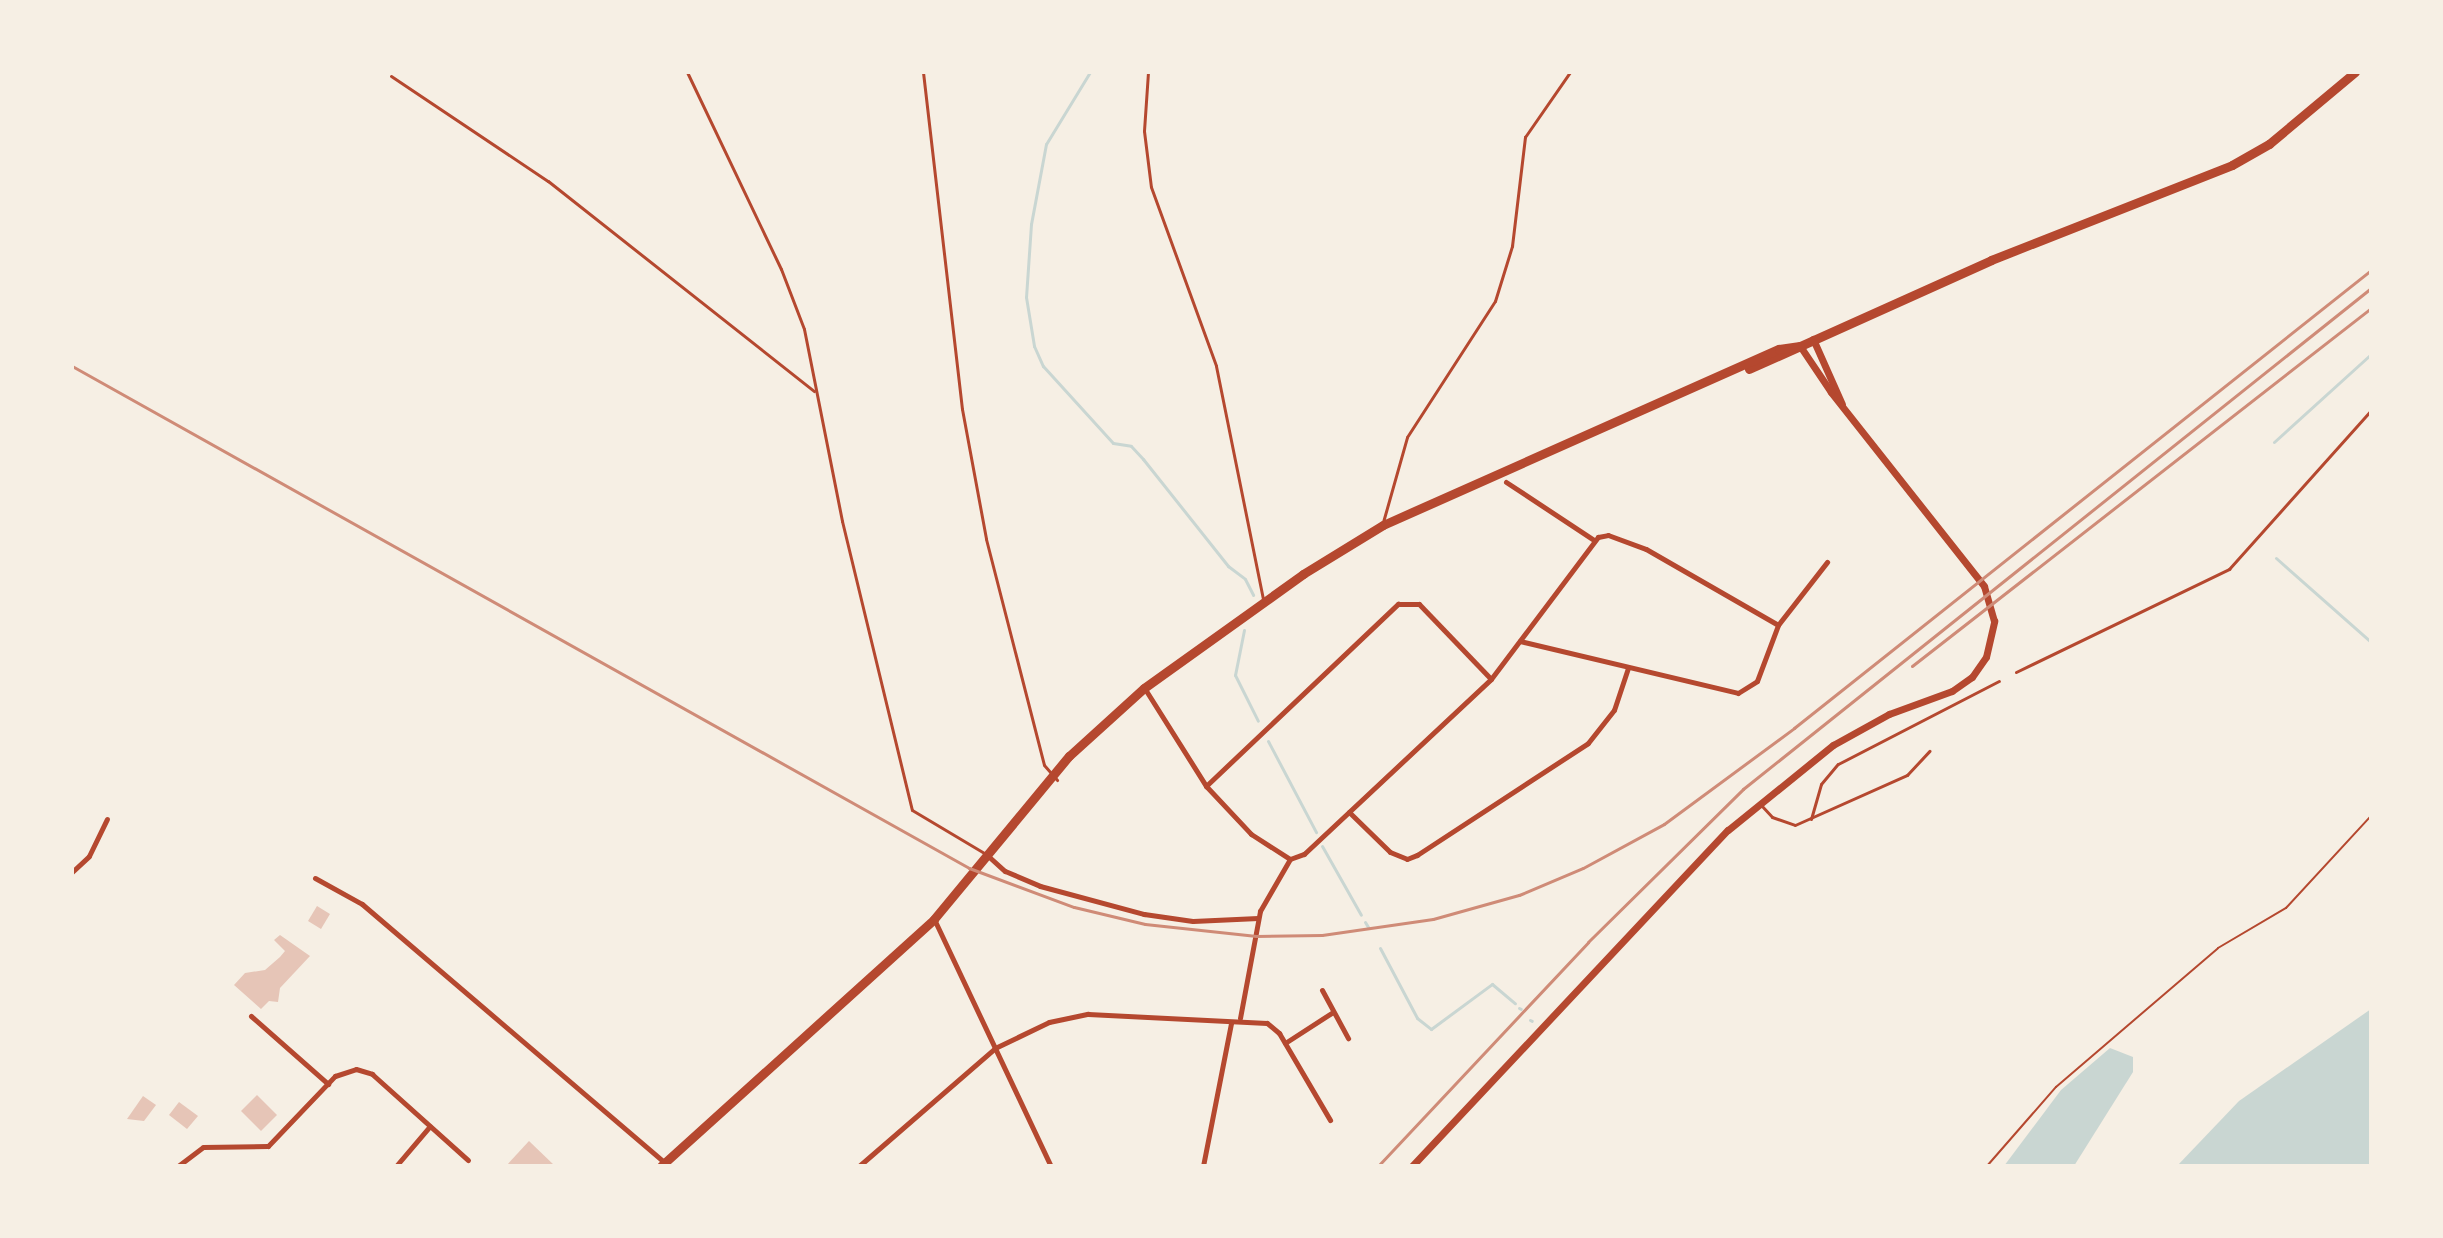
<!DOCTYPE html>
<html>
<head>
<meta charset="utf-8">
<style>
  body { margin:0 }
  #map { position:relative; width:2443px; height:1238px; overflow:hidden; background:#f6efe4; font-family:"Fira Sans Condensed",sans-serif }
  div>[style] { position:absolute }
  .water>* { inset:0; background:#c9d6d2 }
  .stream>* { height:3px; margin:-1.5px; padding:0 1.5px; transform-origin:1.5px; border-radius:1.5px; background:#c9d6d2 }
  .building>* { inset:0; background:#e6c5b7 }
  .path>* { height:2px; margin:-1px; padding:0 1px; transform-origin:1px; border-radius:1px; background:#b5482f }
  .service>* { height:3px; margin:-1.5px; padding:0 1.5px; transform-origin:1.5px; border-radius:1.5px; background:#b5482f }
  .minor>* { height:5px; margin:-2.5px; padding:0 2.5px; transform-origin:2.5px; border-radius:2.5px; background:#b5482f }
  .tertiary>* { height:7px; margin:-3.5px; padding:0 3.5px; transform-origin:3.5px; border-radius:3.5px; background:#b5482f }
  .primary>* { height:9px; margin:-4.5px; padding:0 4.5px; transform-origin:4.5px; border-radius:4.5px; background:#b5482f }
  .rail>* { height:3px; margin:-1.5px; padding:0 1.5px; transform-origin:1.5px; border-radius:1.5px; background:#cf8b77 }
  span { translate:-50% -50%; white-space:nowrap; text-align:center; line-height:1.15; -webkit-text-stroke:6px #f6efe4; paint-order:stroke }
  .frame { position:absolute; inset:0; border:74px solid #f6efe4; pointer-events:none }
</style>
</head>
<body>
<div id="map">
  <div class="water">
    <div style="clip-path:polygon(2371px 1009px,2371px 1166px,2177px 1166px,2239px 1101px)"></div>
    <div style="clip-path:polygon(2110px 1048px,2133px 1057px,2133px 1072px,2074px 1166px,2004px 1166px,2061px 1090px)"></div>
  </div>
  <div class="stream">
    <div style="left:1090px;top:72px;width:84px;rotate:121.4deg"></div>
    <div style="left:1046px;top:144px;width:81px;rotate:100.6deg"></div>
    <div style="left:1031px;top:224px;width:73px;rotate:93.9deg"></div>
    <div style="left:1026px;top:297px;width:50px;rotate:80.7deg"></div>
    <div style="left:1034px;top:346px;width:22px;rotate:66deg"></div>
    <div style="left:1043px;top:366px;width:104px;rotate:47.7deg"></div>
    <div style="left:1113px;top:443px;width:18px;rotate:9deg"></div>
    <div style="left:1131px;top:446px;width:18px;rotate:47deg"></div>
    <div style="left:1143px;top:459px;width:137px;rotate:51.5deg"></div>
    <div style="left:1228px;top:566px;width:21px;rotate:37deg"></div>
    <div style="left:1245px;top:579px;width:18px;rotate:63deg"></div>
    <div style="left:2274px;top:442px;width:131px;rotate:-42.2deg"></div>
    <div style="left:2276px;top:558px;width:127px;rotate:41.5deg"></div>
    <div style="left:1244px;top:630px;width:46px;rotate:101.3deg"></div>
    <div style="left:1235px;top:675px;width:51px;rotate:63.4deg"></div>
    <div style="left:1268px;top:741px;width:103px;rotate:62.2deg"></div>
    <div style="left:1322px;top:846px;width:79px;rotate:60.5deg"></div>
    <div style="left:1365px;top:922px;width:6px;rotate:59deg"></div>
    <div style="left:1380px;top:948px;width:79px;rotate:62.1deg"></div>
    <div style="left:1417px;top:1018px;width:18px;rotate:38deg"></div>
    <div style="left:1431px;top:1029px;width:76px;rotate:-36.4deg"></div>
    <div style="left:1492px;top:984px;width:30px;rotate:40deg"></div>
    <div style="left:1519px;top:1008px;width:2px;rotate:27deg"></div>
    <div style="left:1530px;top:1020px;width:2px;rotate:27deg"></div>
  </div>
  <div class="building">
    <div style="clip-path:polygon(317px 906px,330px 914px,321px 929px,308px 921px)"></div>
    <div style="clip-path:polygon(280px 935px,310px 956px,280px 988px,278px 1002px,269px 1001px,261px 1009px,234px 985px,245px 973px,265px 970px,280px 957px,285px 951px,274px 940px)"></div>
    <div style="clip-path:polygon(257px 1095px,277px 1115px,261px 1131px,241px 1111px)"></div>
    <div style="clip-path:polygon(143px 1096px,156px 1105px,144px 1121px,127px 1119px)"></div>
    <div style="clip-path:polygon(179px 1102px,198px 1116px,187px 1129px,169px 1115px)"></div>
    <div style="clip-path:polygon(529px 1141px,555px 1166px,506px 1166px)"></div>
  </div>
  <div class="path">
    <div style="left:1987px;top:1166px;width:105px;rotate:-48.9deg"></div>
    <div style="left:2056px;top:1087px;width:213px;rotate:-40.6deg"></div>
    <div style="left:2218px;top:948px;width:79px;rotate:-30.5deg"></div>
    <div style="left:2286px;top:908px;width:125px;rotate:-47.3deg"></div>
  </div>
  <div class="service">
    <div style="left:687px;top:72px;width:218px;rotate:64.5deg"></div>
    <div style="left:781px;top:269px;width:64px;rotate:69deg"></div>
    <div style="left:804px;top:329px;width:196px;rotate:78.8deg"></div>
    <div style="left:842px;top:521px;width:297px;rotate:76.4deg"></div>
    <div style="left:912px;top:810px;width:84px;rotate:30.8deg"></div>
    <div style="left:923px;top:72px;width:339px;rotate:83.4deg"></div>
    <div style="left:962px;top:409px;width:132px;rotate:79.5deg"></div>
    <div style="left:986px;top:539px;width:233px;rotate:75.6deg"></div>
    <div style="left:1044px;top:765px;width:20px;rotate:49deg"></div>
    <div style="left:1148px;top:72px;width:59px;rotate:93.9deg"></div>
    <div style="left:1144px;top:131px;width:56px;rotate:82.9deg"></div>
    <div style="left:1151px;top:187px;width:190px;rotate:70deg"></div>
    <div style="left:1216px;top:366px;width:238px;rotate:78.6deg"></div>
    <div style="left:391px;top:76px;width:189px;rotate:33.8deg"></div>
    <div style="left:548px;top:181px;width:339px;rotate:38.3deg"></div>
    <div style="left:1383px;top:522px;width:88px;rotate:-74.2deg"></div>
    <div style="left:1407px;top:437px;width:162px;rotate:-57.1deg"></div>
    <div style="left:1495px;top:301px;width:58px;rotate:-72.8deg"></div>
    <div style="left:1512px;top:246px;width:110px;rotate:-83.2deg"></div>
    <div style="left:1525px;top:137px;width:79px;rotate:-55.3deg"></div>
    <div style="left:2016px;top:672px;width:237px;rotate:-25.8deg"></div>
    <div style="left:2229px;top:569px;width:213px;rotate:-48.2deg"></div>
    <div style="left:1761px;top:805px;width:16px;rotate:47deg"></div>
    <div style="left:1772px;top:817px;width:24px;rotate:19deg"></div>
    <div style="left:1795px;top:825px;width:123px;rotate:-24.1deg"></div>
    <div style="left:1907px;top:775px;width:33px;rotate:-47deg"></div>
    <div style="left:1811px;top:819px;width:36px;rotate:-74deg"></div>
    <div style="left:1821px;top:784px;width:26px;rotate:-50deg"></div>
    <div style="left:1838px;top:764px;width:181px;rotate:-27.3deg"></div>
  </div>
  <div class="minor">
    <div style="left:1506px;top:482px;width:105px;rotate:33.4deg"></div>
    <div style="left:1520px;top:641px;width:224px;rotate:13.4deg"></div>
    <div style="left:1738px;top:693px;width:22px;rotate:-32deg"></div>
    <div style="left:1757px;top:681px;width:60px;rotate:-69.4deg"></div>
    <div style="left:1778px;top:625px;width:80px;rotate:-52.1deg"></div>
    <div style="left:1145px;top:689px;width:115px;rotate:57.8deg"></div>
    <div style="left:1206px;top:786px;width:66px;rotate:46.8deg"></div>
    <div style="left:1251px;top:834px;width:46px;rotate:32.7deg"></div>
    <div style="left:1290px;top:859px;width:15px;rotate:-20deg"></div>
    <div style="left:1304px;top:854px;width:256px;rotate:-43.1deg"></div>
    <div style="left:1491px;top:679px;width:178px;rotate:-53deg"></div>
    <div style="left:1598px;top:537px;width:10px;rotate:-11deg"></div>
    <div style="left:1608px;top:535px;width:40px;rotate:20.2deg"></div>
    <div style="left:1646px;top:549px;width:152px;rotate:29.9deg"></div>
    <div style="left:1206px;top:786px;width:265px;rotate:-43.5deg"></div>
    <div style="left:1398px;top:604px;width:21px"></div>
    <div style="left:1419px;top:604px;width:104px;rotate:46.2deg"></div>
    <div style="left:1349px;top:812px;width:57px;rotate:44.3deg"></div>
    <div style="left:1390px;top:852px;width:18px;rotate:22deg"></div>
    <div style="left:1407px;top:859px;width:11px;rotate:-22deg"></div>
    <div style="left:1417px;top:855px;width:204px;rotate:-33.2deg"></div>
    <div style="left:1588px;top:743px;width:42px;rotate:-51.8deg"></div>
    <div style="left:1614px;top:710px;width:44px;rotate:-71.6deg"></div>
    <div style="left:987px;top:855px;width:24px;rotate:42deg"></div>
    <div style="left:1005px;top:871px;width:38px;rotate:23deg"></div>
    <div style="left:1040px;top:886px;width:108px;rotate:15.1deg"></div>
    <div style="left:1144px;top:914px;width:49px;rotate:8.1deg"></div>
    <div style="left:1193px;top:921px;width:65px;rotate:-2.6deg"></div>
    <div style="left:72px;top:872px;width:23px;rotate:-43deg"></div>
    <div style="left:89px;top:856px;width:41px;rotate:-64.1deg"></div>
    <div style="left:315px;top:878px;width:54px;rotate:29deg"></div>
    <div style="left:362px;top:904px;width:397px;rotate:40.5deg"></div>
    <div style="left:934px;top:919px;width:273px;rotate:64.7deg"></div>
    <div style="left:1322px;top:990px;width:55px;rotate:61.6deg"></div>
    <div style="left:251px;top:1016px;width:103px;rotate:41.4deg"></div>
    <div style="left:1240px;top:1018px;width:109px;rotate:-79.4deg"></div>
    <div style="left:1260px;top:911px;width:60px;rotate:-60deg"></div>
    <div style="left:1285px;top:1043px;width:57px;rotate:-32.9deg"></div>
    <div style="left:178px;top:1166px;width:31px;rotate:-37deg"></div>
    <div style="left:203px;top:1147px;width:65px;rotate:-0.9deg"></div>
    <div style="left:268px;top:1146px;width:97px;rotate:-46.3deg"></div>
    <div style="left:335px;top:1076px;width:22px;rotate:-18deg"></div>
    <div style="left:356px;top:1069px;width:17px;rotate:17deg"></div>
    <div style="left:372px;top:1074px;width:129px;rotate:41.9deg"></div>
    <div style="left:396px;top:1166px;width:52px;rotate:-49.6deg"></div>
    <div style="left:859px;top:1166px;width:180px;rotate:-40.9deg"></div>
    <div style="left:995px;top:1048px;width:60px;rotate:-25.7deg"></div>
    <div style="left:1049px;top:1022px;width:40px;rotate:-12deg"></div>
    <div style="left:1088px;top:1014px;width:179px;rotate:2.9deg"></div>
    <div style="left:1267px;top:1023px;width:16px;rotate:40deg"></div>
    <div style="left:1279px;top:1033px;width:101px;rotate:59.6deg"></div>
    <div style="left:1203px;top:1166px;width:146px;rotate:-78.9deg"></div>
  </div>
  <div class="tertiary">
    <div style="left:1813px;top:339px;width:71px;rotate:66deg"></div>
    <div style="left:1412px;top:1166px;width:461px;rotate:-46.8deg"></div>
    <div style="left:1728px;top:830px;width:135px;rotate:-39deg"></div>
    <div style="left:1833px;top:745px;width:64px;rotate:-29deg"></div>
    <div style="left:1889px;top:714px;width:67px;rotate:-20.1deg"></div>
    <div style="left:1952px;top:691px;width:24px;rotate:-35deg"></div>
    <div style="left:1972px;top:677px;width:24px;rotate:-55deg"></div>
    <div style="left:1986px;top:657px;width:37px;rotate:-77deg"></div>
    <div style="left:1994px;top:621px;width:36px;rotate:-106deg"></div>
    <div style="left:1984px;top:586px;width:247px;rotate:-128.3deg"></div>
    <div style="left:1831px;top:392px;width:55px;rotate:-124deg"></div>
  </div>
  <div class="primary">
    <div style="left:1749px;top:369px;width:265px;rotate:-24.2deg"></div>
    <div style="left:1991px;top:260px;width:259px;rotate:-21.5deg"></div>
    <div style="left:2232px;top:165px;width:43px;rotate:-29.6deg"></div>
    <div style="left:2269px;top:144px;width:112px;rotate:-39.9deg"></div>
    <div style="left:661px;top:1166px;width:368px;rotate:-42.1deg"></div>
    <div style="left:934px;top:919px;width:212px;rotate:-50.4deg"></div>
    <div style="left:1069px;top:756px;width:101px;rotate:-42.2deg"></div>
    <div style="left:1144px;top:688px;width:196px;rotate:-35.6deg"></div>
    <div style="left:1303px;top:574px;width:94px;rotate:-31.5deg"></div>
    <div style="left:1383px;top:525px;width:433px;rotate:-24deg"></div>
    <div style="left:1779px;top:349px;width:21px;rotate:-8deg"></div>
  </div>
  <div class="rail">
    <div style="left:72px;top:366px;width:1028px;rotate:29.23deg"></div>
    <div style="left:969px;top:868px;width:112px;rotate:20.4deg"></div>
    <div style="left:1074px;top:907px;width:73px;rotate:13.5deg"></div>
    <div style="left:1145px;top:924px;width:112px;rotate:6.2deg"></div>
    <div style="left:1256px;top:936px;width:66px;rotate:-0.9deg"></div>
    <div style="left:1322px;top:935px;width:112px;rotate:-8.2deg"></div>
    <div style="left:1433px;top:919px;width:89px;rotate:-15.6deg"></div>
    <div style="left:1519px;top:895px;width:69px;rotate:-22.9deg"></div>
    <div style="left:1583px;top:868px;width:92px;rotate:-28.5deg"></div>
    <div style="left:1664px;top:824px;width:162px;rotate:-36.4deg"></div>
    <div style="left:1794px;top:728px;width:737px;rotate:-38.44deg"></div>
    <div style="left:1912px;top:666px;width:582px;rotate:-37.95deg"></div>
    <div style="left:1378px;top:1166px;width:307px;rotate:-46.8deg"></div>
    <div style="left:1588px;top:942px;width:218px;rotate:-44.6deg"></div>
    <div style="left:1743px;top:789px;width:803px;rotate:-38.58deg"></div>
  </div>
  <div class="frame"></div>
</div>
</body>
</html>
